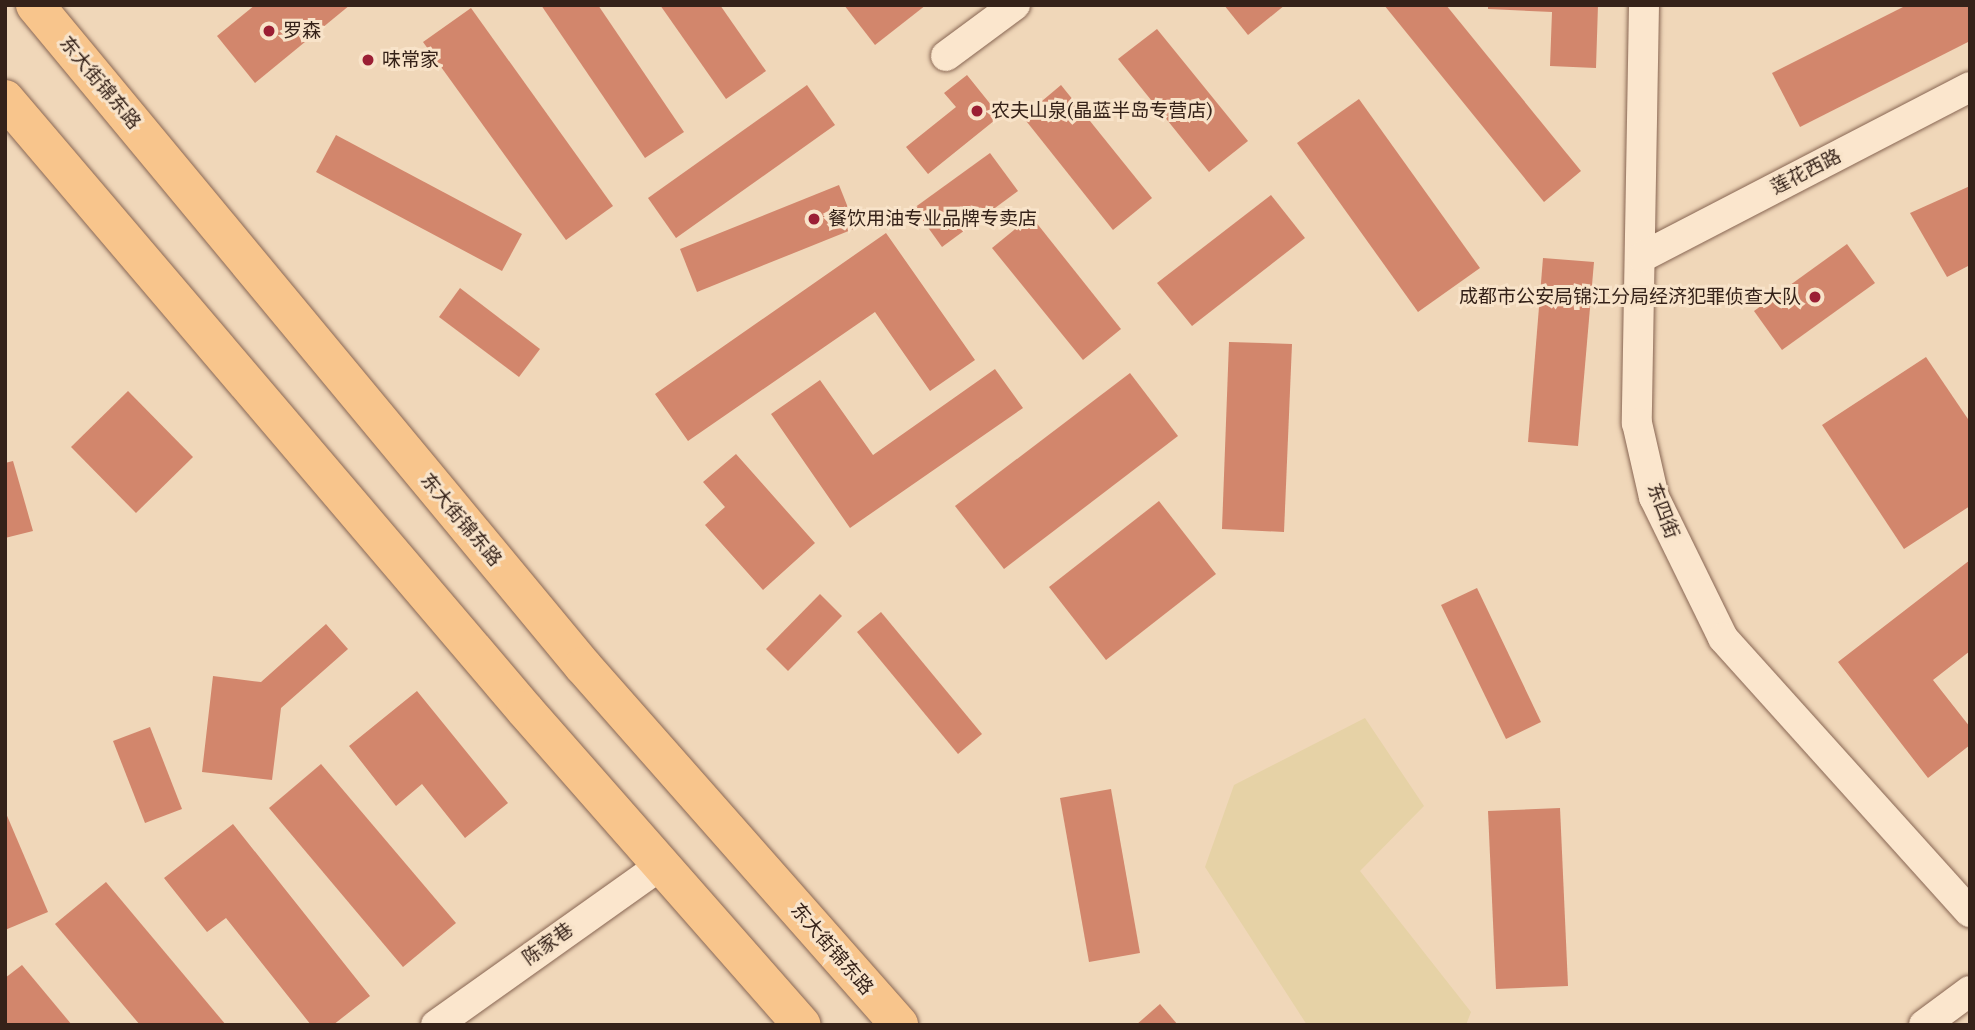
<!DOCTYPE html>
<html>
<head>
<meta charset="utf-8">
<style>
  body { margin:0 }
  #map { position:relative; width:1975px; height:1030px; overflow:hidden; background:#f0d7b9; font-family:"Libre Baskerville","Noto Sans SC",serif }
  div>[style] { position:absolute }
  .farmland>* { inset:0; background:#e6d2a6 }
  .building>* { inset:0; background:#d2866c }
  .roads { filter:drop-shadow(0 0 2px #886653) drop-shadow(0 0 2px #886653) }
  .street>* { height:30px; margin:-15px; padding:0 15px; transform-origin:15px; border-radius:15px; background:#fbe6cd }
  .primary>* { height:38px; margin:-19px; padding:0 19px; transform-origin:19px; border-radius:19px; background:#f8c58c }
  .dots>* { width:19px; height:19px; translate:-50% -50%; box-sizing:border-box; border:4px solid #f8e3c9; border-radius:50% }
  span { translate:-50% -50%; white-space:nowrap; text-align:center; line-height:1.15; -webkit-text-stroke:6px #f8e3c9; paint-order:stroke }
  .poi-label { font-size:19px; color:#352219 }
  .left { translate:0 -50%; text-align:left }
  .right { translate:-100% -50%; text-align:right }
  .street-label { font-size:19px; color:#352219 }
  .frame { position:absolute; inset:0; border:7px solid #352219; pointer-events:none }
</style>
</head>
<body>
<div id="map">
  <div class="farmland">
    <div style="clip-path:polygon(1365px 718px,1424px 806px,1360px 871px,1471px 1012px,1466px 1025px,1307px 1025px,1205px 867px,1234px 785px)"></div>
  </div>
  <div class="building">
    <div style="clip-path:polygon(255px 5px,350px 5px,255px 83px,217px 36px)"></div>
    <div style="clip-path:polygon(541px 5px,598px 5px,684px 132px,645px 158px)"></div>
    <div style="clip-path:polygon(660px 5px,720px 5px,766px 71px,726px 99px)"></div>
    <div style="clip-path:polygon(844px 5px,926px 5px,875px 45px)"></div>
    <div style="clip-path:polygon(1224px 5px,1285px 5px,1248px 35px)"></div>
    <div style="clip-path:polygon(1384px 5px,1446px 5px,1581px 171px,1544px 202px)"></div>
    <div style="clip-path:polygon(1488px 5px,1598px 5px,1596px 68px,1550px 66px,1552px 12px,1488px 9px)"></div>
    <div style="clip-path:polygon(1907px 5px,1970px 5px,1970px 41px,1800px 127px,1772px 73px)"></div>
    <div style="clip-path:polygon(471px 8px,613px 206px,566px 240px,423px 42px)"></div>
    <div style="clip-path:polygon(1157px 29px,1248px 141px,1209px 172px,1118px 59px)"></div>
    <div style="clip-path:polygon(967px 75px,1000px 116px,928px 174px,906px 147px,956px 107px,944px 93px)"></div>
    <div style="clip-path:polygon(807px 85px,835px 125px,676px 238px,648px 198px)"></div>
    <div style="clip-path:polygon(1061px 85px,1152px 198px,1113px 230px,1023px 117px)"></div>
    <div style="clip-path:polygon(1359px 99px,1480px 268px,1418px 312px,1297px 143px)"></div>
    <div style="clip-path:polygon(336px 135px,522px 234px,502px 271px,316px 172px)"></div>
    <div style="clip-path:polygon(990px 153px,1018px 191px,942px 247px,914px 208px)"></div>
    <div style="clip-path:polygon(839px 185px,856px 228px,697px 292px,680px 249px)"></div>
    <div style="clip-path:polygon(1970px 186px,1970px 265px,1947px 277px,1910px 213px)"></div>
    <div style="clip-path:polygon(1271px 195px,1305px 238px,1192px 326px,1157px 283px)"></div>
    <div style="clip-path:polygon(1031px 216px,1121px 329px,1083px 360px,992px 248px)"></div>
    <div style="clip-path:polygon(886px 233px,975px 360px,930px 391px,875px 312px,688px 441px,655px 394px)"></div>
    <div style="clip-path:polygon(1847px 244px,1875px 283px,1782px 350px,1754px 311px)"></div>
    <div style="clip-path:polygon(1543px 258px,1594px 262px,1578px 446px,1528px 442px)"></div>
    <div style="clip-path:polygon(460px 288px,540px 349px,519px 377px,439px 317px)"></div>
    <div style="clip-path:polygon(1229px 342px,1292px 344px,1284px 532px,1222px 529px)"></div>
    <div style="clip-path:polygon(1926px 357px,1970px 422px,1970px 506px,1904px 549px,1822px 425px)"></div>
    <div style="clip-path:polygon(995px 369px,1023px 408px,850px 528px,771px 414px,820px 380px,873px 455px)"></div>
    <div style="clip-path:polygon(1130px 373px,1178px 436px,1004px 569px,955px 506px)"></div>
    <div style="clip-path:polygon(128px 391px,193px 457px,136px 513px,71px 447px)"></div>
    <div style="clip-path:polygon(736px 454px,815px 543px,763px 590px,705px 525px,725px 507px,703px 482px)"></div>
    <div style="clip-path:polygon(13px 461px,33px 531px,5px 538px,5px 463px)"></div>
    <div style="clip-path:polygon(1159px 501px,1216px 574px,1106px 660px,1049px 587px)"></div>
    <div style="clip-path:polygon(1970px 560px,1970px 651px,1933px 680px,1970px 727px,1970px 745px,1928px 778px,1838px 662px)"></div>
    <div style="clip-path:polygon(1477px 588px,1541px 722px,1506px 739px,1441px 605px)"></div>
    <div style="clip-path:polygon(820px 594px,842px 616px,788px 671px,766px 649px)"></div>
    <div style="clip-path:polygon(881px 612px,982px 734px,958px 754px,857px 632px)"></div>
    <div style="clip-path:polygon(326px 624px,348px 649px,281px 708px,272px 780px,202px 772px,213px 676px,261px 682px)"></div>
    <div style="clip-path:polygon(417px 691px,508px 803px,465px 838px,422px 784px,396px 806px,349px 746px)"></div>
    <div style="clip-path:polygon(150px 727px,182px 809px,145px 823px,113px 741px)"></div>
    <div style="clip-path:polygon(321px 764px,456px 923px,403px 967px,269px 808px)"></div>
    <div style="clip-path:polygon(1111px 789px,1140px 953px,1089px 962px,1060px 798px)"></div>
    <div style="clip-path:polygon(1560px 808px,1568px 986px,1496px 989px,1488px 811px)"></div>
    <div style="clip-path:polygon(5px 811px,48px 912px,5px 930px)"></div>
    <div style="clip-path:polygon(233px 824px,370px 996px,333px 1025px,311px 1025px,226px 918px,207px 932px,164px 878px)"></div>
    <div style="clip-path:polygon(106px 882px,226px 1025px,140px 1025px,55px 924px)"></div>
    <div style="clip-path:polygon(22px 965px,72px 1025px,5px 1025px,5px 978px)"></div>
    <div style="clip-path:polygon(1160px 1004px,1178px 1025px,1136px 1025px)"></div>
  </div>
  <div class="roads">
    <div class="street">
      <div style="left:1644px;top:5px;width:418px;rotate:91deg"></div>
      <div style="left:1637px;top:423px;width:76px;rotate:77.1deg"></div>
      <div style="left:1654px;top:497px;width:157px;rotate:63.9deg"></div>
      <div style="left:1723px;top:638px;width:369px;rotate:48deg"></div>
      <div style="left:946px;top:56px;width:86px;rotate:-36.5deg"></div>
      <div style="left:1642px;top:257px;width:369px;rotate:-27.4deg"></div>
      <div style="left:436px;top:1025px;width:276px;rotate:-35.4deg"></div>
      <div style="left:1924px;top:1025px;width:57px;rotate:-36.5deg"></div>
    </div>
    <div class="primary">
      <div style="left:35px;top:5px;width:859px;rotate:50.34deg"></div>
      <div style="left:583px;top:666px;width:478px;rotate:48.6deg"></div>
      <div style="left:5px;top:99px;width:802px;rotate:49.6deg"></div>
      <div style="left:525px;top:710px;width:419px;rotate:48.7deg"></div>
    </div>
  </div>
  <div class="dots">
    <div style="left:269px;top:31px;background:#9b1f34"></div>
    <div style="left:368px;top:60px;background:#9b1f34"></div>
    <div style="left:977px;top:111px;background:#9b1f34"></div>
    <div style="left:814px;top:219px;background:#9b1f34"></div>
    <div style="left:1815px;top:297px;background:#9b1f34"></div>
  </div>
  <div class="poi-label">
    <span class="left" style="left:283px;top:31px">罗森</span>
    <span class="left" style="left:382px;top:60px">味常家</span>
    <span class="left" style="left:991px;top:111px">农夫山泉(晶蓝半岛专营店)</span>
    <span class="left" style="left:828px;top:219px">餐饮用油专业品牌专卖店</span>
    <span class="right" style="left:1801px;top:297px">成都市公安局锦江分局经济犯罪侦查大队</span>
  </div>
  <div class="street-label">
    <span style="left:100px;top:83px;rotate:50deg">东大街锦东路</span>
    <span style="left:1806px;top:172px;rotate:-27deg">莲花西路</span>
    <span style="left:1663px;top:511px;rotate:69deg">东四街</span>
    <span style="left:461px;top:520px;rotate:50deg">东大街锦东路</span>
    <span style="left:548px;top:944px;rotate:-35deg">陈家巷</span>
    <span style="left:832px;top:949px;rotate:49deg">东大街锦东路</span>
  </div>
  <div class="frame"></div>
</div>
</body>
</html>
